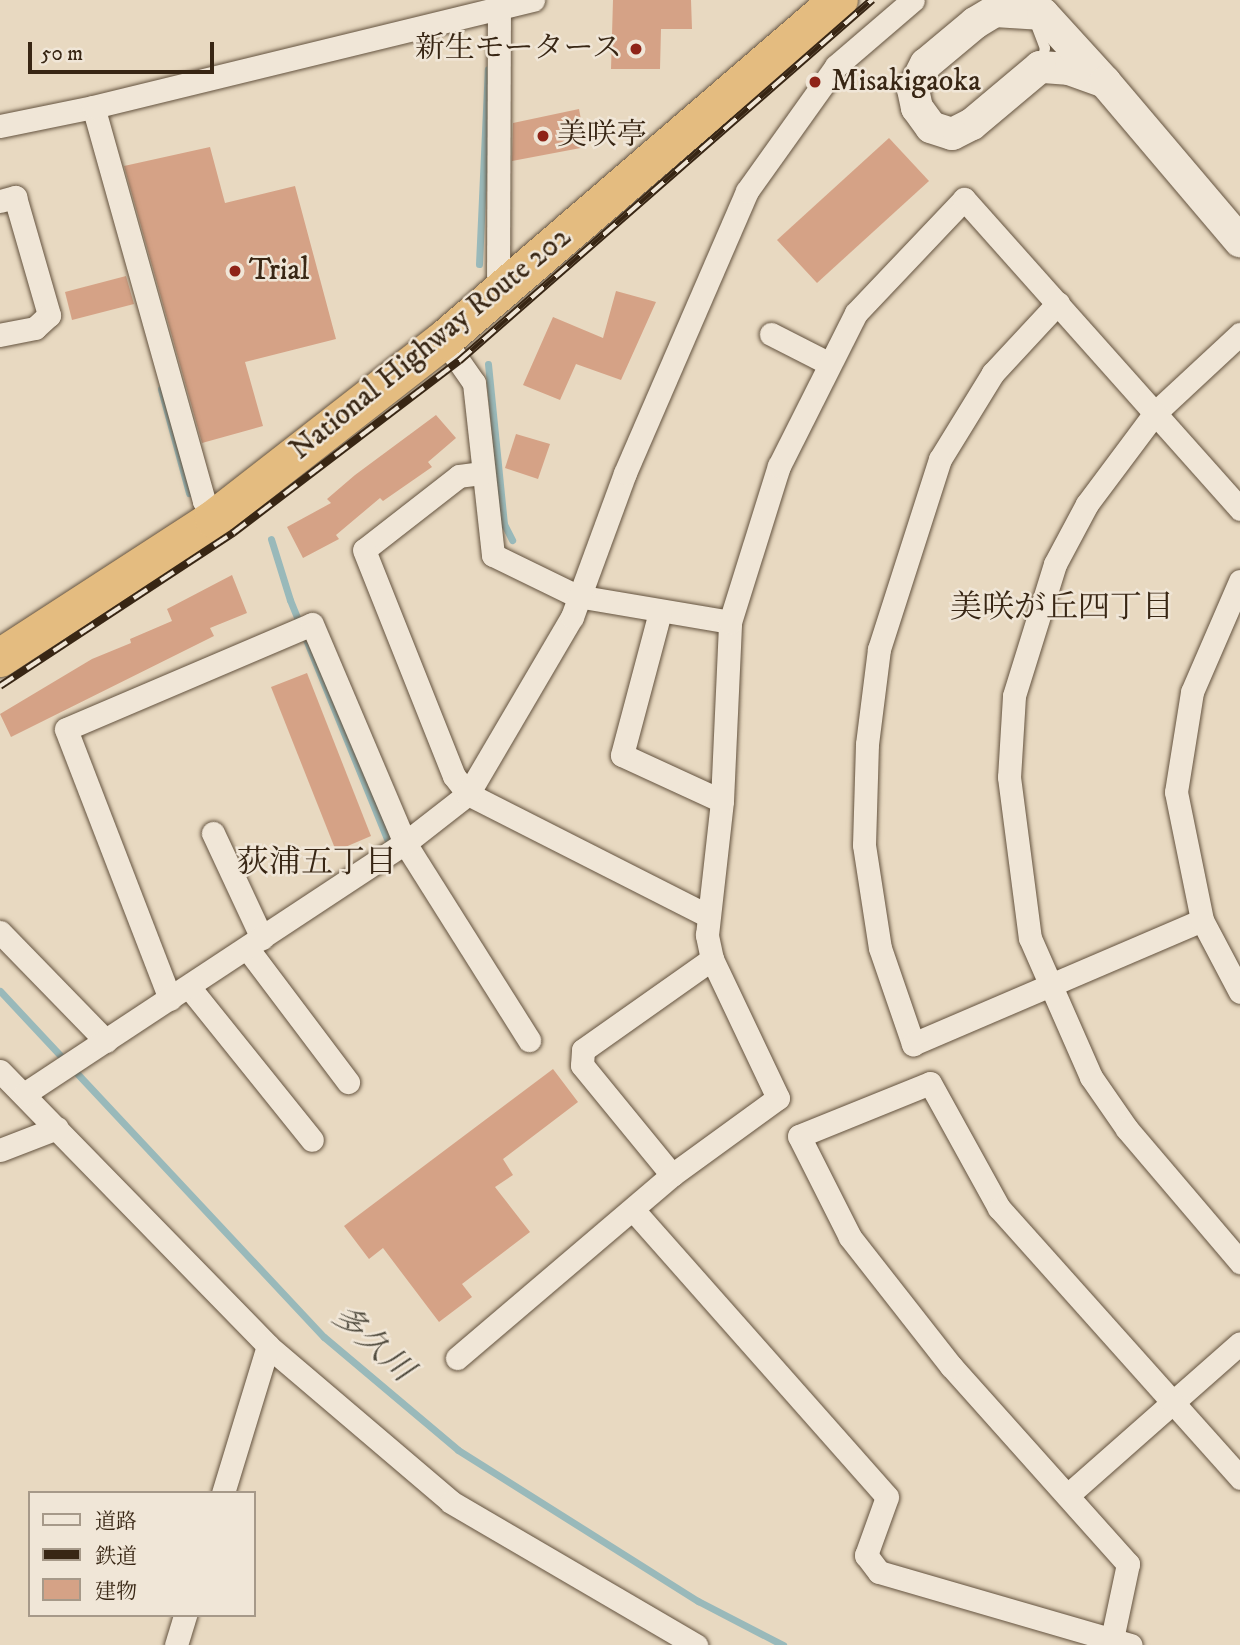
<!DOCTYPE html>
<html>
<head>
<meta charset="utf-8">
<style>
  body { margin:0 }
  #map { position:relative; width:1240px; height:1645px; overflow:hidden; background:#e8d9c1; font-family:"IM FELL DW Pica","Noto Serif JP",serif }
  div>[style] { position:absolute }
  .stream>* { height:7px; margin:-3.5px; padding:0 3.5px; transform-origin:3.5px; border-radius:3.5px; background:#99b9ba }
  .building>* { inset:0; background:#d5a286 }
  .roads { filter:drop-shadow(0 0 2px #64533f) drop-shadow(0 0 2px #64533f) }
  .lane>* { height:10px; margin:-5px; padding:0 5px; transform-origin:5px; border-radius:5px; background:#f0e6d7 }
  .street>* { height:23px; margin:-11.5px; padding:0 11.5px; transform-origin:11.5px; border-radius:11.5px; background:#f0e6d7 }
  .secondary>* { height:32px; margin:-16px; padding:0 16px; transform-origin:16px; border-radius:16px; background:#f0e6d7 }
  .highway>* { height:38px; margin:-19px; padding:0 19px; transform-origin:19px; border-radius:19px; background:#e4bc80 }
  .rail>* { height:8px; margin-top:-4px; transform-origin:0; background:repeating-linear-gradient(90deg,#f0e6d7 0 16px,#382614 0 32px); box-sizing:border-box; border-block:2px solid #382614 }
  .dots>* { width:19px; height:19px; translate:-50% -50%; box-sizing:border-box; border:4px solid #f0e6d7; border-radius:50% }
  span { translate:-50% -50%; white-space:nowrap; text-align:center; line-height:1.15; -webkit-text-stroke:5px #f0e6d7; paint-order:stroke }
  .poi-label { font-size:30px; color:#382614 }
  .right { translate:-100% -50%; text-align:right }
  .left { translate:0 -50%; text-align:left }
  .street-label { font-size:30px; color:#382614 }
  .neighbourhood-label { font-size:32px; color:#382614 }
  .water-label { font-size:32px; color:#504b3e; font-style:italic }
  .legend { position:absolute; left:28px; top:1491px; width:228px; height:126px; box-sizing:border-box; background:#f0e6d7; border:2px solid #a69989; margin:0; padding:9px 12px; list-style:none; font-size:21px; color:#382614 }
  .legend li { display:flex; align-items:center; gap:14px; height:35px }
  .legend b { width:35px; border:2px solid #a69989 }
  .scale { position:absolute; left:28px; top:42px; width:186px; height:32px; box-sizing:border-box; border:4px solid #382614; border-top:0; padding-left:9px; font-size:21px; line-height:24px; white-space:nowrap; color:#382614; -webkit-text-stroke:5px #f0e6d7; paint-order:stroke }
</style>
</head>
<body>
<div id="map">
  <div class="stream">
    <div style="left:479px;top:264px;width:195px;rotate:-87.4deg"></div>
    <div style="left:488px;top:364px;width:161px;rotate:84.3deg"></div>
    <div style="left:504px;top:524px;width:18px;rotate:63deg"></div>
    <div style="left:161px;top:389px;width:108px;rotate:74.9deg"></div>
    <div style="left:271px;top:539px;width:64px;rotate:72.7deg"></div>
    <div style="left:290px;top:600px;width:258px;rotate:67.9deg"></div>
    <div style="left:0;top:991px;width:474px;rotate:46.9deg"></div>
    <div style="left:324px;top:1337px;width:175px;rotate:40.1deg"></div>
    <div style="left:458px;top:1450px;width:284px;rotate:32.2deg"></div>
    <div style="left:698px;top:1601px;width:96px;rotate:27.4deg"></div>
  </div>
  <div class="building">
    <div style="clip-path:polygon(613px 0,691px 0,692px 29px,661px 29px,660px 69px,611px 69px)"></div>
    <div style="clip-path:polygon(579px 109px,586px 147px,512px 161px,513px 123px)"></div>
    <div style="clip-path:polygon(889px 138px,929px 181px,817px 283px,777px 240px)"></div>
    <div style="clip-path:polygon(210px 147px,225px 203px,295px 186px,336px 339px,245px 362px,263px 426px,202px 443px,124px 166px)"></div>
    <div style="clip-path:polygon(126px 276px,134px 304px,72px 320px,65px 292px)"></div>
    <div style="clip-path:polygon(616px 291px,656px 302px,621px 380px,576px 364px,560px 400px,523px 385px,553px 317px,603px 338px)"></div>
    <div style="clip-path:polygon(436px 415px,456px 438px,428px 462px,432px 467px,383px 501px,380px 498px,336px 535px,339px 539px,303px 558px,287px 527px,331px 503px,327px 499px,355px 475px)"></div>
    <div style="clip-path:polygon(516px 434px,550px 444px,538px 479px,505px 468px)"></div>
    <div style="clip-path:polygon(232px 575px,247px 613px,210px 628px,214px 636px,11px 737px,0 714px,92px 659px,131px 643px,130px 639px,172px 621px,167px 609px)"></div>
    <div style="clip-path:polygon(307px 673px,371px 836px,336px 851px,271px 687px)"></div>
    <div style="clip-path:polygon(553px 1069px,578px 1102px,503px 1159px,513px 1175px,495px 1187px,530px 1232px,462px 1284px,472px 1297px,439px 1322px,383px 1248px,369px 1259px,344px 1226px)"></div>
  </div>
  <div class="roads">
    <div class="lane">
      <div style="left:1036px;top:25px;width:25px;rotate:69deg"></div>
      <div style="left:1045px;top:48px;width:17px;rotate:103deg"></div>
    </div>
    <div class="street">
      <div style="left:0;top:126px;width:95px;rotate:-11.5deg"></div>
      <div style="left:0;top:201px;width:16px;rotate:-15deg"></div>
      <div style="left:15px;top:197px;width:123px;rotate:73.9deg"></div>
      <div style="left:49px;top:315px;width:19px;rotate:137deg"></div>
      <div style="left:35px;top:328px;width:36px;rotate:169deg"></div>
      <div style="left:498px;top:290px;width:290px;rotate:-89.8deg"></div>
      <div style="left:1058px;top:303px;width:96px;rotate:132.9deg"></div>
      <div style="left:993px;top:373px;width:101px;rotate:121.6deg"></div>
      <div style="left:940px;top:459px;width:200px;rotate:107.8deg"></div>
      <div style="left:879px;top:649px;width:96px;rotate:97.2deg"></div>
      <div style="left:867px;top:744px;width:101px;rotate:91.7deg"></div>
      <div style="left:864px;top:845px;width:104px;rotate:81.2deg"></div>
      <div style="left:880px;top:948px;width:102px;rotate:71deg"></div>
      <div style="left:913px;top:1044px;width:314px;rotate:-23.2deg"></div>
      <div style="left:771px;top:334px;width:64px;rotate:27deg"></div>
      <div style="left:1240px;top:334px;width:116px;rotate:137.1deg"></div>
      <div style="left:1155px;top:413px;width:114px;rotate:126.8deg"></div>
      <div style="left:1087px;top:504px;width:68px;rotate:118.1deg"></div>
      <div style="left:1055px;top:564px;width:138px;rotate:107.3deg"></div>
      <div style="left:1014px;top:696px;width:81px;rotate:93.5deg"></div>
      <div style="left:1009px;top:777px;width:162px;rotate:82.6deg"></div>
      <div style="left:1030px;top:938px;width:152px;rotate:66.3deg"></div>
      <div style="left:1091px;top:1077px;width:63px;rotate:55.3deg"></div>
      <div style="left:1127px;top:1129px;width:175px;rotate:49.6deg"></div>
      <div style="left:444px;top:340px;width:52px;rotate:55.1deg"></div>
      <div style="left:474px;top:383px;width:173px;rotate:83.7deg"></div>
      <div style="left:493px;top:555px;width:93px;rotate:26deg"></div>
      <div style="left:577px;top:596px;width:155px;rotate:9.6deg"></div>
      <div style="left:482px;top:473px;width:23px;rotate:173deg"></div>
      <div style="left:459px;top:476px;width:120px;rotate:142.1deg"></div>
      <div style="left:364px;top:550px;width:243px;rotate:68.3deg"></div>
      <div style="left:454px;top:776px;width:23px;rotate:52deg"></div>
      <div style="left:468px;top:794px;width:268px;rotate:26.9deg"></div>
      <div style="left:214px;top:519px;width:21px;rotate:-119deg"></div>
      <div style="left:204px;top:501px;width:409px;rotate:-105.7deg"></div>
      <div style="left:93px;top:107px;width:453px;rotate:-13.7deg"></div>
      <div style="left:1240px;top:581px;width:121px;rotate:113.4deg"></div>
      <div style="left:1192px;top:692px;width:101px;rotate:99.1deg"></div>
      <div style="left:1176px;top:792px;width:131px;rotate:78.5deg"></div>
      <div style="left:1202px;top:920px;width:81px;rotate:62.2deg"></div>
      <div style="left:660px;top:612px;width:148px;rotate:104.9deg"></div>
      <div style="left:622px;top:755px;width:110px;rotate:24.7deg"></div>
      <div style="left:213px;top:833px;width:116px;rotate:65deg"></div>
      <div style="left:0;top:932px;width:152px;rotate:45.8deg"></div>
      <div style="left:247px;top:948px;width:168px;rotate:53deg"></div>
      <div style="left:189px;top:987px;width:196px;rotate:51.2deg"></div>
      <div style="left:170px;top:999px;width:289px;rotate:-111.1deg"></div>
      <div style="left:66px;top:729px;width:267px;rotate:-23.1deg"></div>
      <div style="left:312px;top:624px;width:238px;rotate:67deg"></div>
      <div style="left:405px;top:843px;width:233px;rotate:57.8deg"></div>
      <div style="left:0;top:1071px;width:384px;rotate:45.7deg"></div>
      <div style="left:268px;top:1346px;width:240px;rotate:40.4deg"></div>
      <div style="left:451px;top:1502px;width:284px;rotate:30.3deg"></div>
      <div style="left:24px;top:1094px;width:456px;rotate:-33.4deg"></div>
      <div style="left:405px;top:843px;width:80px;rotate:-37.9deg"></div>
      <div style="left:468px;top:794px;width:205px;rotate:-59.6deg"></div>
      <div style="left:572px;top:617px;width:153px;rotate:-69.8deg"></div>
      <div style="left:625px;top:473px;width:307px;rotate:-66.6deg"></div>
      <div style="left:747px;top:191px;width:153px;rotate:-54.5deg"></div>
      <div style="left:836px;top:66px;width:101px;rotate:-40.6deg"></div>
      <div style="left:0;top:1150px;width:61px;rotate:-21.1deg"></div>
      <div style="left:672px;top:1175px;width:142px;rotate:-129.3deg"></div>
      <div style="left:582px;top:1065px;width:15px;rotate:-86deg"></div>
      <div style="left:583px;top:1050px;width:158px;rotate:-35.2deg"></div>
      <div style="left:635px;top:1212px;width:380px;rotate:48.5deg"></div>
      <div style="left:887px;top:1497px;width:62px;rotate:109.9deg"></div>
      <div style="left:866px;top:1555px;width:21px;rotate:53deg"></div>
      <div style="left:879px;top:1572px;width:262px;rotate:16.2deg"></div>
      <div style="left:457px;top:1358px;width:282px;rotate:-40.4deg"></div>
      <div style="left:672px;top:1175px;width:131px;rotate:-36deg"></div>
      <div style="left:778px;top:1098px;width:154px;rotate:-115.4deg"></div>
      <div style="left:712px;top:959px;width:25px;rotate:-102deg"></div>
      <div style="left:707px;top:935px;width:135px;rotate:-83.6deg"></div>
      <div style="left:722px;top:801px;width:179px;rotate:-87.4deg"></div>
      <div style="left:730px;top:622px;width:164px;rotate:-72.6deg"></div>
      <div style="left:779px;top:466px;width:171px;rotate:-63.3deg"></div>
      <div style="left:856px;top:313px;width:157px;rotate:-46.5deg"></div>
      <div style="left:964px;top:199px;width:415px;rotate:48.3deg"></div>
      <div style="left:223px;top:1493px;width:154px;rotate:-73deg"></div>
      <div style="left:1069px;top:1494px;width:228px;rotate:-41.4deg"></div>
      <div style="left:1112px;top:1639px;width:77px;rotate:-78deg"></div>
      <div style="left:1128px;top:1564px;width:266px;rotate:-131.8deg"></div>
      <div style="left:951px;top:1366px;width:164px;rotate:-128.1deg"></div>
      <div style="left:850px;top:1237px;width:113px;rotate:-116.8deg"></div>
      <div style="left:799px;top:1136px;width:141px;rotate:-22deg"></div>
      <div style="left:930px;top:1083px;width:143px;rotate:61.1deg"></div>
      <div style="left:999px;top:1208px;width:362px;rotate:48.2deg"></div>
      <div style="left:176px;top:1645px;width:31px;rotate:-73deg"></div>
    </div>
    <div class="secondary">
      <div style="left:1105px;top:82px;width:37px;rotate:-160deg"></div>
      <div style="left:1070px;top:69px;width:30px;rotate:-176deg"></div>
      <div style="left:1040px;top:67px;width:89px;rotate:140deg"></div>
      <div style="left:972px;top:124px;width:22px;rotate:153deg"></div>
      <div style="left:952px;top:134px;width:22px;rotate:-162deg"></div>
      <div style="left:931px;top:127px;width:24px;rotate:-126deg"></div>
      <div style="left:917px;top:108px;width:19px;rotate:-102deg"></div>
      <div style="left:913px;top:89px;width:28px;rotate:-63deg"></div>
      <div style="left:926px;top:64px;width:64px;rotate:-39.9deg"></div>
      <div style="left:975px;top:23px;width:23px;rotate:-31deg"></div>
      <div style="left:995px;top:11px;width:48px;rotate:3.6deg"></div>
      <div style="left:1043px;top:14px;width:92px;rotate:47.6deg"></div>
      <div style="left:1105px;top:82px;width:209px;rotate:49.7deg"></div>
    </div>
    <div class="highway">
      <div style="left:0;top:658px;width:255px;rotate:-33deg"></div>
      <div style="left:214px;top:519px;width:291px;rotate:-37.9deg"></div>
      <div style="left:444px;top:340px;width:521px;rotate:-40.72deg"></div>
    </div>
  </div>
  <div class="rail">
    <div style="left:0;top:686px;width:279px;rotate:-33.3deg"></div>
    <div style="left:233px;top:533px;width:284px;rotate:-37.3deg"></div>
    <div style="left:459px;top:361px;width:549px;rotate:-41.16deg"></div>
  </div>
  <div class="dots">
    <div style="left:636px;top:49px;background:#8f2418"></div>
    <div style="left:815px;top:82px;background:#8f2418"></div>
    <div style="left:543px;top:136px;background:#8f2418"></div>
    <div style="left:235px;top:271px;background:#8f2418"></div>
  </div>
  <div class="poi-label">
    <span class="right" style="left:622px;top:49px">新生モータース</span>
    <span class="left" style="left:831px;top:82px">Misakigaoka</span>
    <span class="left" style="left:557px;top:136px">美咲亭</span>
    <span class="left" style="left:249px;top:271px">Trial</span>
  </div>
  <div class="street-label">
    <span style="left:431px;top:344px;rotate:-39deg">National Highway Route 202</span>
  </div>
  <div class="neighbourhood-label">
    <span style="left:1062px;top:608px">美咲が丘四丁目</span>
    <span style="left:317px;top:863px">荻浦五丁目</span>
  </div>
  <div class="water-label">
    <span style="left:372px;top:1344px;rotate:42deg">多久川</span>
  </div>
  <ul class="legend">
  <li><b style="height:9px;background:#f0e6d7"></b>道路</li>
  <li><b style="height:9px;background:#382614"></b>鉄道</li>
  <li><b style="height:19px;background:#d5a286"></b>建物</li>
  </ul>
  <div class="scale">50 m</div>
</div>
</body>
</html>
